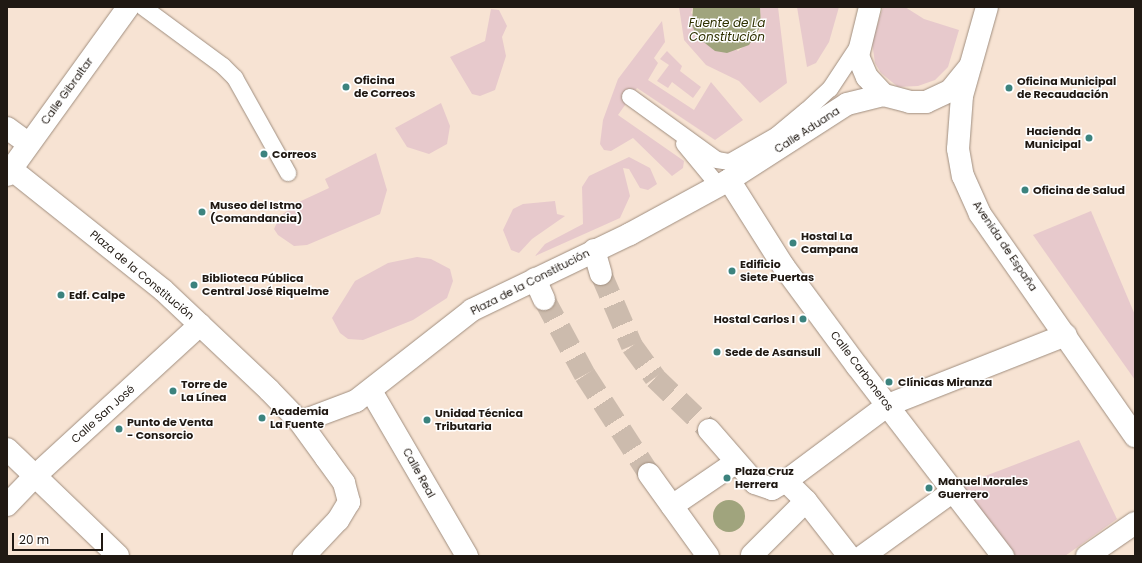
<!DOCTYPE html>
<html>
<head>
<meta charset="utf-8">
<style>
  body { margin:0 }
  #map { position:relative; width:1142px; height:563px; overflow:hidden; background:#f7e3d3; font-family:Poppins,sans-serif }
  div>[style] { position:absolute }
  .green>* { inset:0; background:#e7c9cc }
  .water>* { inset:0; background:#a0a47d }
  .round { border-radius:50% }
  .street-tunnel>* { height:22px; margin-top:-11px; transform-origin:0; background:repeating-linear-gradient(90deg,#ccbbad 0 22px,transparent 0 33px) }
  .roads { filter:drop-shadow(0 0 1px #a08e7f) drop-shadow(0 0 1px #a08e7f) }
  .lane>* { height:16px; margin:-8px; padding:0 8px; transform-origin:8px; border-radius:8px; background:#fff }
  .street>* { height:22px; margin:-11px; padding:0 11px; transform-origin:11px; border-radius:11px; background:#fff }
  .secondary>* { height:22px; margin:-11px; padding:0 11px; transform-origin:11px; border-radius:11px; background:#fff }
  .dots>* { width:11px; height:11px; translate:-50% -50%; box-sizing:border-box; border:2px solid #fff; border-radius:50% }
  span { translate:-50% -50%; white-space:nowrap; text-align:center; line-height:1.15; -webkit-text-stroke:3px #fff; paint-order:stroke }
  .poi-label { font-size:11px; color:#201913; font-weight:700 }
  .left { translate:0 -50%; text-align:left }
  .right { translate:-100% -50%; text-align:right }
  .street-label { font-size:11px; color:#201913 }
  .water-label { font-size:12px; color:#2f3100; font-style:italic }
  .frame { position:absolute; inset:0; border:8px solid #201913; pointer-events:none }
  .scale { position:absolute; left:12px; top:533px; width:91px; height:18px; box-sizing:border-box; border:2px solid #201913; border-top:0; padding-left:5px; font-size:12px; line-height:14px; white-space:nowrap; color:#201913; -webkit-text-stroke:3px #fff; paint-order:stroke }
</style>
</head>
<body>
<div id="map">
  <div class="green">
    <div style="clip-path:polygon(679px 7px,693px 7px,691px 13px,738px 51px,757px 36px,761px 26px,760px 7px,778px 7px,787px 83px,760px 103px,739px 81px,706px 65px,684px 40px)"></div>
    <div style="clip-path:polygon(797px 7px,839px 7px,829px 42px,816px 63px,807px 67px)"></div>
    <div style="clip-path:polygon(883px 7px,905px 7px,924px 19px,959px 30px,948px 67px,935px 80px,918px 86px,898px 87px,881px 73px,875px 63px,872px 42px)"></div>
    <div style="clip-path:polygon(491px 9px,499px 10px,507px 26px,502px 37px,506px 56px,495px 90px,480px 96px,472px 94px,450px 57px,485px 41px)"></div>
    <div style="clip-path:polygon(662px 21px,665px 42px,654px 58px,658px 63px,648px 80px,694px 110px,711px 82px,743px 120px,715px 140px,637px 88px,618px 115px,684px 161px,683px 168px,672px 176px,633px 138px,611px 151px,604px 150px,600px 144px,603px 120px,618px 79px)"></div>
    <div style="clip-path:polygon(667px 51px,682px 66px,680px 71px,701px 87px,693px 98px,672px 82px,668px 88px,657px 81px,669px 65px,660px 59px)"></div>
    <div style="clip-path:polygon(441px 103px,450px 126px,447px 144px,429px 154px,407px 147px,395px 128px)"></div>
    <div style="clip-path:polygon(376px 153px,387px 190px,380px 214px,307px 245px,294px 246px,278px 235px,274px 229px,280px 216px,301px 201px,329px 188px,325px 179px)"></div>
    <div style="clip-path:polygon(629px 157px,650px 168px,657px 184px,648px 190px,640px 188px,629px 169px,623px 168px,630px 196px,620px 218px,535px 256px,545px 244px,583px 224px,582px 187px,589px 176px)"></div>
    <div style="clip-path:polygon(555px 201px,557px 214px,565px 216px,532px 239px,519px 253px,511px 250px,503px 230px,513px 209px,523px 204px)"></div>
    <div style="clip-path:polygon(1091px 211px,1135px 315px,1135px 380px,1033px 235px)"></div>
    <div style="clip-path:polygon(417px 257px,431px 259px,450px 269px,453px 281px,447px 298px,413px 320px,363px 340px,348px 339px,340px 333px,332px 318px,355px 281px,388px 263px)"></div>
    <div style="clip-path:polygon(1079px 440px,1117px 519px,1065px 556px,1013px 556px,959px 486px)"></div>
  </div>
  <div class="water">
    <div style="clip-path:polygon(693px 7px,760px 7px,761px 26px,749px 45px,727px 53px,715px 51px,696px 36px,692px 24px)"></div>
    <div class="round" style="left:713px;top:500px;width:32px;height:32px"></div>
  </div>
  <div class="street-tunnel">
    <div style="left:601px;top:274px;width:78px;rotate:66.7deg"></div>
    <div style="left:632px;top:346px;width:39px;rotate:54deg"></div>
    <div style="left:655px;top:378px;width:75px;rotate:43.9deg"></div>
    <div style="left:544px;top:299px;width:86px;rotate:61.7deg"></div>
    <div style="left:585px;top:375px;width:118px;rotate:57.1deg"></div>
  </div>
  <div class="roads">
    <div class="lane">
      <div style="left:143px;top:7px;width:99px;rotate:36.4deg"></div>
      <div style="left:223px;top:66px;width:17px;rotate:45deg"></div>
      <div style="left:235px;top:78px;width:109px;rotate:60.8deg"></div>
      <div style="left:630px;top:97px;width:107px;rotate:35.9deg"></div>
      <div style="left:717px;top:160px;width:13px;rotate:9deg"></div>
      <div style="left:730px;top:162px;width:54px;rotate:-29.9deg"></div>
      <div style="left:777px;top:135px;width:38px;rotate:-40deg"></div>
      <div style="left:806px;top:111px;width:33px;rotate:-43deg"></div>
      <div style="left:830px;top:89px;width:53px;rotate:-56.6deg"></div>
      <div style="left:684px;top:144px;width:53px;rotate:50.3deg"></div>
    </div>
    <div class="street">
      <div style="left:870px;top:7px;width:50px;rotate:103.8deg"></div>
      <div style="left:858px;top:56px;width:23px;rotate:67deg"></div>
      <div style="left:867px;top:77px;width:25px;rotate:47deg"></div>
      <div style="left:729px;top:180px;width:103px;rotate:57.7deg"></div>
      <div style="left:784px;top:267px;width:123px;rotate:53.6deg"></div>
      <div style="left:857px;top:366px;width:240px;rotate:52.5deg"></div>
      <div style="left:594px;top:250px;width:25px;rotate:74deg"></div>
      <div style="left:535px;top:279px;width:22px;rotate:66deg"></div>
      <div style="left:371px;top:391px;width:191px;rotate:59.8deg"></div>
      <div style="left:300px;top:422px;width:60px;rotate:-20.6deg"></div>
      <div style="left:356px;top:401px;width:147px;rotate:-38.1deg"></div>
      <div style="left:472px;top:310px;width:175px;rotate:-25.7deg"></div>
      <div style="left:630px;top:234px;width:113px;rotate:-28.6deg"></div>
      <div style="left:729px;top:180px;width:140px;rotate:-32.8deg"></div>
      <div style="left:847px;top:104px;width:38px;rotate:-14deg"></div>
      <div style="left:884px;top:95px;width:27px;rotate:15deg"></div>
      <div style="left:910px;top:102px;width:16px"></div>
      <div style="left:926px;top:102px;width:26px;rotate:-25deg"></div>
      <div style="left:950px;top:91px;width:32px;rotate:-51deg"></div>
      <div style="left:709px;top:430px;width:70px;rotate:49deg"></div>
      <div style="left:755px;top:483px;width:18px;rotate:19deg"></div>
      <div style="left:772px;top:489px;width:16px;rotate:-30deg"></div>
      <div style="left:649px;top:474px;width:101px;rotate:54.3deg"></div>
      <div style="left:806px;top:501px;width:70px;rotate:52deg"></div>
      <div style="left:7px;top:505px;width:40px;rotate:-46deg"></div>
      <div style="left:35px;top:476px;width:224px;rotate:-42.5deg"></div>
      <div style="left:672px;top:506px;width:76px;rotate:-34.3deg"></div>
      <div style="left:752px;top:555px;width:76px;rotate:-45deg"></div>
      <div style="left:806px;top:501px;width:28px;rotate:-135deg"></div>
      <div style="left:786px;top:481px;width:127px;rotate:-36.7deg"></div>
      <div style="left:888px;top:405px;width:191px;rotate:-21.5deg"></div>
      <div style="left:863px;top:556px;width:111px;rotate:-35.8deg"></div>
      <div style="left:1087px;top:556px;width:58px;rotate:-34.5deg"></div>
    </div>
    <div class="secondary">
      <div style="left:987px;top:7px;width:92px;rotate:105.7deg"></div>
      <div style="left:962px;top:96px;width:53px;rotate:94.3deg"></div>
      <div style="left:958px;top:149px;width:27px;rotate:80deg"></div>
      <div style="left:963px;top:176px;width:42px;rotate:65.9deg"></div>
      <div style="left:980px;top:214px;width:271px;rotate:55.1deg"></div>
      <div style="left:7px;top:128px;width:27px;rotate:36deg"></div>
      <div style="left:11px;top:169px;width:194px;rotate:38.5deg"></div>
      <div style="left:163px;top:290px;width:146px;rotate:43.3deg"></div>
      <div style="left:269px;top:390px;width:45px;rotate:45.9deg"></div>
      <div style="left:300px;top:422px;width:44px;rotate:54.2deg"></div>
      <div style="left:326px;top:458px;width:31px;rotate:54deg"></div>
      <div style="left:344px;top:483px;width:20px;rotate:75deg"></div>
      <div style="left:349px;top:502px;width:21px;rotate:121deg"></div>
      <div style="left:338px;top:520px;width:50px;rotate:133.4deg"></div>
      <div style="left:7px;top:175px;width:207px;rotate:-54.2deg"></div>
      <div style="left:7px;top:449px;width:154px;rotate:43.9deg"></div>
    </div>
  </div>
  <div class="dots">
    <div style="left:346px;top:87px;background:#3c837e"></div>
    <div style="left:1009px;top:88px;background:#3c837e"></div>
    <div style="left:1089px;top:138px;background:#3c837e"></div>
    <div style="left:264px;top:154px;background:#3c837e"></div>
    <div style="left:1025px;top:190px;background:#3c837e"></div>
    <div style="left:202px;top:212px;background:#3c837e"></div>
    <div style="left:793px;top:243px;background:#3c837e"></div>
    <div style="left:732px;top:271px;background:#3c837e"></div>
    <div style="left:194px;top:285px;background:#3c837e"></div>
    <div style="left:61px;top:295px;background:#3c837e"></div>
    <div style="left:803px;top:319px;background:#3c837e"></div>
    <div style="left:717px;top:352px;background:#3c837e"></div>
    <div style="left:889px;top:382px;background:#3c837e"></div>
    <div style="left:173px;top:391px;background:#3c837e"></div>
    <div style="left:262px;top:418px;background:#3c837e"></div>
    <div style="left:427px;top:420px;background:#3c837e"></div>
    <div style="left:119px;top:429px;background:#3c837e"></div>
    <div style="left:727px;top:478px;background:#3c837e"></div>
    <div style="left:929px;top:488px;background:#3c837e"></div>
  </div>
  <div class="poi-label">
    <span class="left" style="left:354px;top:87px">Oficina<br>de Correos</span>
    <span class="left" style="left:1017px;top:88px">Oficina Municipal<br>de Recaudación</span>
    <span class="right" style="left:1081px;top:138px">Hacienda<br>Municipal</span>
    <span class="left" style="left:272px;top:154px">Correos</span>
    <span class="left" style="left:1033px;top:190px">Oficina de Salud</span>
    <span class="left" style="left:210px;top:212px">Museo del Istmo<br>(Comandancia)</span>
    <span class="left" style="left:801px;top:243px">Hostal La<br>Campana</span>
    <span class="left" style="left:740px;top:271px">Edificio<br>Siete Puertas</span>
    <span class="left" style="left:202px;top:285px">Biblioteca Pública<br>Central José Riquelme</span>
    <span class="left" style="left:69px;top:295px">Edf. Calpe</span>
    <span class="right" style="left:795px;top:319px">Hostal Carlos I</span>
    <span class="left" style="left:725px;top:352px">Sede de Asansull</span>
    <span class="left" style="left:898px;top:382px">Clínicas Miranza</span>
    <span class="left" style="left:181px;top:391px">Torre de<br>La Línea</span>
    <span class="left" style="left:270px;top:418px">Academia<br>La Fuente</span>
    <span class="left" style="left:435px;top:420px">Unidad Técnica<br>Tributaria</span>
    <span class="left" style="left:127px;top:429px">Punto de Venta<br>- Consorcio</span>
    <span class="left" style="left:735px;top:478px">Plaza Cruz<br>Herrera</span>
    <span class="left" style="left:938px;top:488px">Manuel Morales<br>Guerrero</span>
  </div>
  <div class="street-label">
    <span style="left:67px;top:91px;rotate:-54deg">Calle Gibraltar</span>
    <span style="left:807px;top:130px;rotate:-33deg">Calle Aduana</span>
    <span style="left:1005px;top:246px;rotate:56deg">Avenida de España</span>
    <span style="left:142px;top:275px;rotate:40deg">Plaza de la Constitución</span>
    <span style="left:530px;top:282px;rotate:-27deg">Plaza de la Constitución</span>
    <span style="left:862px;top:371px;rotate:53deg">Calle Carboneros</span>
    <span style="left:103px;top:414px;rotate:-42deg">Calle San José</span>
    <span style="left:419px;top:473px;rotate:61deg">Calle Real</span>
  </div>
  <div class="water-label">
    <span style="left:727px;top:30px">Fuente de La<br>Constitución</span>
  </div>
  <div class="frame"></div>
  <div class="scale">20 m</div>
</div>
</body>
</html>
